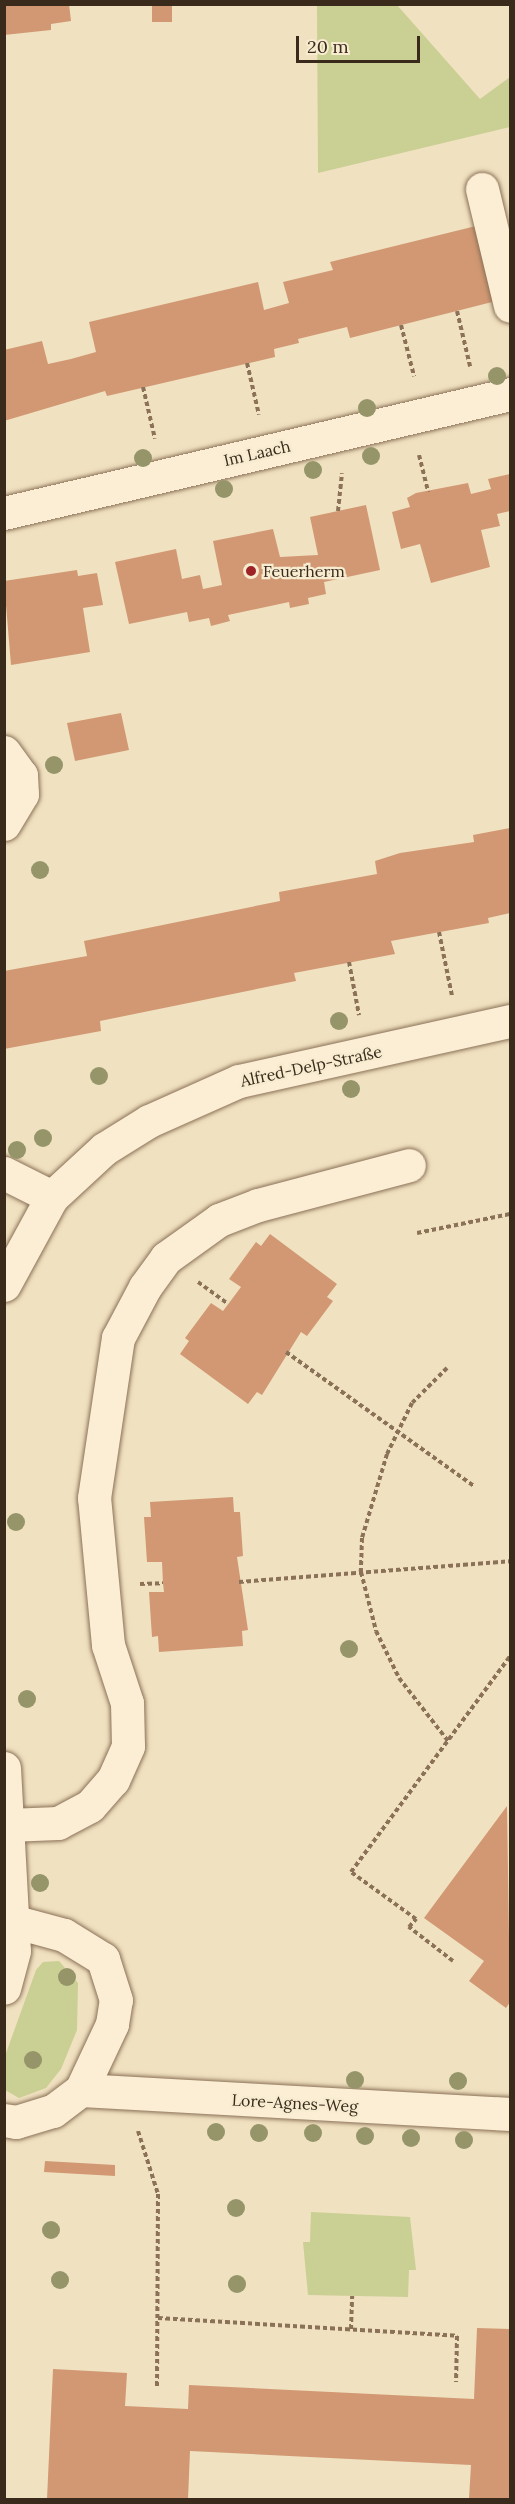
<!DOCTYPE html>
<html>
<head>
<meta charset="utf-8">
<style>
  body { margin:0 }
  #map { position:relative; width:515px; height:2504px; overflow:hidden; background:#f0e1c0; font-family:Lora,serif }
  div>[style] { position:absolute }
  .green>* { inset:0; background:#cacf93 }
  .building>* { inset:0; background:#d19873 }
  .path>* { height:4px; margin-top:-2px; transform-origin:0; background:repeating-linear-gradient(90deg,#8b7157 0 4.5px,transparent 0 7.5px) }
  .roads { filter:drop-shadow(0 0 2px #8b7157) drop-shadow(0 0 2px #8b7157) }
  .minor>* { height:33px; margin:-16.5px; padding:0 16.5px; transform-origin:16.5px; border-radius:16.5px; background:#fbeed4 }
  .trees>* { width:18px; height:18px; margin:-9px; border-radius:50%; background:#959569 }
  .dots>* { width:16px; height:16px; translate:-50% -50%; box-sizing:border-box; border:3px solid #f7ebd0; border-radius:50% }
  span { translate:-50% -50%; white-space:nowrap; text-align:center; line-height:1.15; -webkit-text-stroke:4.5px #f7ebd0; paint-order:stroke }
  .street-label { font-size:16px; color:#392a1c }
  .poi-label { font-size:16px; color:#392a1c }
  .left { translate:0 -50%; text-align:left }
  .frame { position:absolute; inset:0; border:6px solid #392a1c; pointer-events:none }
  .scale { position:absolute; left:296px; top:36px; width:124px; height:27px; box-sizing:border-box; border:3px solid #392a1c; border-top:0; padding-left:8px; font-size:18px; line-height:21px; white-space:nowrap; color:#392a1c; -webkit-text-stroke:4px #f7ebd0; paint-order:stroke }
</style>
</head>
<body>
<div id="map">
  <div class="green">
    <div style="clip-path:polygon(317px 5px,397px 5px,480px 99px,510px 77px,510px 127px,318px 173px)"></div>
    <div style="clip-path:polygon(59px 1961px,78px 1983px,77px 2030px,61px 2069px,46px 2088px,19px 2098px,5px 2090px,5px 2056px,36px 1970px,43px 1962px)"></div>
    <div style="clip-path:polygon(311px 2212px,410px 2217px,416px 2270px,409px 2270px,408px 2297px,308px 2295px,303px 2242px,310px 2242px)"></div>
  </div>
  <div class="building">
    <div style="clip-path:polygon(4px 4px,69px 4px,71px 21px,51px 24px,51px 30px,4px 35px)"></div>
    <div style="clip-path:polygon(152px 4px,172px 4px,172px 22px,152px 22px)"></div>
    <div style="clip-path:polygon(480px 225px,500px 300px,350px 338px,347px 327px,298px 339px,299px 343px,274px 349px,275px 357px,107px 396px,105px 391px,4px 421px,4px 350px,42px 341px,48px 364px,71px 359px,96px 352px,89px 322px,258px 282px,264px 310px,289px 303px,283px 282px,333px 270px,330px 262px)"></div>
    <div style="clip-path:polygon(510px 474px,510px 511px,497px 514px,500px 526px,481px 530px,490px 567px,431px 583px,420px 544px,401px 549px,392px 512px,410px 507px,407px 498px,416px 493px,468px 483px,471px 494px,491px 489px,488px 479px)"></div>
    <div style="clip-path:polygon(366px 505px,380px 570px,324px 582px,326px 594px,308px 598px,309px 604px,290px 608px,289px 602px,228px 615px,230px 621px,211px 626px,209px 618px,189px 622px,187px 612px,129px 624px,115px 562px,176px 549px,182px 579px,200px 575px,203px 589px,222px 585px,213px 541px,273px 529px,280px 557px,318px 555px,310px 517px)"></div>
    <div style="clip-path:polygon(77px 570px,78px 576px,97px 573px,103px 605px,83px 608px,90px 652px,11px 665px,4px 581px)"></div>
    <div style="clip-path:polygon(121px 713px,129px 750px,75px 761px,67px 723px)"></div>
    <div style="clip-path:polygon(510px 828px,510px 913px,488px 918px,489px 923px,391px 941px,395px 954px,294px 973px,296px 981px,100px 1021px,101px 1031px,4px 1049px,4px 971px,87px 956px,84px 941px,280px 901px,279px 892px,377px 874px,375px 861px,400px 853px,474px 842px,473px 835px)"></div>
    <div style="clip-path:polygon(270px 1234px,337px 1284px,327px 1297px,333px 1301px,307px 1336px,301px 1332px,262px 1395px,257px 1392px,248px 1404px,180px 1354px,189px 1341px,185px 1338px,211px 1303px,223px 1311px,241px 1287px,229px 1279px,256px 1242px,261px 1246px)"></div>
    <div style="clip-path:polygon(233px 1497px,234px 1512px,240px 1512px,243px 1556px,237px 1557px,248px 1630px,242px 1631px,243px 1646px,159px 1652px,158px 1636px,152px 1637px,149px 1592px,164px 1592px,163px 1583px,162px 1562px,147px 1562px,144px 1517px,151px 1517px,150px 1502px)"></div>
    <div style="clip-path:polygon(507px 1806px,510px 2002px,506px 2008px,469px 1981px,484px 1961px,424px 1918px)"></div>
    <div style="clip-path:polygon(45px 2161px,115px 2165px,115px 2176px,44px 2172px)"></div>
    <div style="clip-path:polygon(477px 2328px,510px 2329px,510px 2499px,469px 2499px,471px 2465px,190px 2451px,188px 2499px,47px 2499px,53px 2369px,127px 2373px,125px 2406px,188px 2409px,189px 2385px,474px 2399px)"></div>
  </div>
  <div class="path">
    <div style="left:457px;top:311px;width:57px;rotate:76.7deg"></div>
    <div style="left:401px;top:325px;width:53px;rotate:75.7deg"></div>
    <div style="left:247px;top:363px;width:53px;rotate:77deg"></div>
    <div style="left:143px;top:387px;width:53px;rotate:77deg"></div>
    <div style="left:419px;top:455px;width:38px;rotate:76deg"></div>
    <div style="left:338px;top:511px;width:38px;rotate:-84deg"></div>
    <div style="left:439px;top:932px;width:65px;rotate:78.5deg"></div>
    <div style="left:349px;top:962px;width:54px;rotate:79.3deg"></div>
    <div style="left:417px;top:1233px;width:95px;rotate:-11.5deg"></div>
    <div style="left:198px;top:1282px;width:37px;rotate:36deg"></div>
    <div style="left:286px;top:1352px;width:231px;rotate:35.5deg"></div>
    <div style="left:447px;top:1368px;width:49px;rotate:135deg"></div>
    <div style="left:412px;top:1403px;width:57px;rotate:116.1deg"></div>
    <div style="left:387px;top:1454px;width:88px;rotate:106.6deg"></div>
    <div style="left:362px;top:1538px;width:34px;rotate:92deg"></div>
    <div style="left:361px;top:1572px;width:61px;rotate:75.7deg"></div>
    <div style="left:376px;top:1631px;width:52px;rotate:63.9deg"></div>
    <div style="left:399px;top:1678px;width:80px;rotate:52.1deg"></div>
    <div style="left:239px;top:1582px;width:272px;rotate:-4.4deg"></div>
    <div style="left:140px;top:1584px;width:23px;rotate:-2deg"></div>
    <div style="left:453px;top:1961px;width:56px;rotate:-142.3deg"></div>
    <div style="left:409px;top:1927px;width:11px;rotate:-49deg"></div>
    <div style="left:416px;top:1919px;width:80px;rotate:-144.1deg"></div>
    <div style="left:351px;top:1872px;width:268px;rotate:-53.6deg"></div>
    <div style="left:138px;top:2131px;width:66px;rotate:72.4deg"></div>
    <div style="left:158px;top:2194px;width:194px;rotate:90.3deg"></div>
    <div style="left:158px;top:2318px;width:300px;rotate:3.4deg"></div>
    <div style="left:457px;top:2336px;width:46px;rotate:91.2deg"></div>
    <div style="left:351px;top:2329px;width:33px;rotate:-88deg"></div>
  </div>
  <div class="roads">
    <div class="minor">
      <div style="left:482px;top:189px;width:120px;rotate:76.5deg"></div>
      <div style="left:4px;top:513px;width:520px;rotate:-13.23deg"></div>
      <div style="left:4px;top:752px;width:29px;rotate:54deg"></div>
      <div style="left:21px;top:775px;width:19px;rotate:87deg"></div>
      <div style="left:22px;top:794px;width:35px;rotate:121deg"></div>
      <div style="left:4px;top:1173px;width:54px;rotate:26.6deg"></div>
      <div style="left:4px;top:1285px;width:100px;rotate:-61.4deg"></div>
      <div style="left:52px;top:1197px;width:71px;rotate:-42.7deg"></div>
      <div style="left:104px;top:1149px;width:53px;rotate:-31.9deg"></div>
      <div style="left:149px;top:1121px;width:98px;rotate:-24deg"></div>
      <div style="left:239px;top:1081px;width:278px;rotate:-12.5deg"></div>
      <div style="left:4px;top:1768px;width:183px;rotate:86.9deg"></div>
      <div style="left:14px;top:1951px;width:38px;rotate:105deg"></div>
      <div style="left:8px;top:1825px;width:50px;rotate:-2.3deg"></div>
      <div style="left:58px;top:1823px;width:36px;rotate:-28deg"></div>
      <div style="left:90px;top:1806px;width:35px;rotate:-49deg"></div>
      <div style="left:113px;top:1780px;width:37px;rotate:-66deg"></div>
      <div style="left:128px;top:1746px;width:43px;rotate:-91.3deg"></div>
      <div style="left:127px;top:1703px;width:61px;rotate:-108.1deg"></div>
      <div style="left:108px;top:1645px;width:148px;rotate:-95.4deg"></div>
      <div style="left:94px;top:1498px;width:162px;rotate:-81.5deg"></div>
      <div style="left:118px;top:1338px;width:58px;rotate:-62.1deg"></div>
      <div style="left:145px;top:1287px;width:36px;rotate:-54deg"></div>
      <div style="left:166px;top:1258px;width:65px;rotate:-35.6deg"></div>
      <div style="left:219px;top:1220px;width:42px;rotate:-21deg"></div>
      <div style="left:258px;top:1205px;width:156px;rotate:-14.8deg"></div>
      <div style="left:81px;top:2090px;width:430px;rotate:3.2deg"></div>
      <div style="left:4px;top:2120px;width:12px;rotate:9deg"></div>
      <div style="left:16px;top:2122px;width:39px;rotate:-17deg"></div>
      <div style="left:53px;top:2111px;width:35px;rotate:-37deg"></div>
      <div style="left:81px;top:2090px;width:73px;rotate:-64.8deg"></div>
      <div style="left:112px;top:2024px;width:24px;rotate:-81deg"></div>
      <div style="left:116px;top:2000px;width:43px;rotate:-107.6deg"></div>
      <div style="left:103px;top:1959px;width:46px;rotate:-148.4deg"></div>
      <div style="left:64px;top:1935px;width:54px;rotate:-164.9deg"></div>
    </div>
  </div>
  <div class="trees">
    <div style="left:497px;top:376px"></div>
    <div style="left:367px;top:408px"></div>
    <div style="left:371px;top:456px"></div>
    <div style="left:143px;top:458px"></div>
    <div style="left:313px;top:470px"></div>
    <div style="left:224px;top:489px"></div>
    <div style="left:54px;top:765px"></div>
    <div style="left:40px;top:870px"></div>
    <div style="left:339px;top:1021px"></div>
    <div style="left:99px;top:1076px"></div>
    <div style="left:351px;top:1089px"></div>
    <div style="left:43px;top:1138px"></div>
    <div style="left:17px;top:1150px"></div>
    <div style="left:16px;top:1522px"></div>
    <div style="left:349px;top:1649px"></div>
    <div style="left:27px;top:1699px"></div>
    <div style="left:40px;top:1883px"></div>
    <div style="left:67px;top:1977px"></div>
    <div style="left:33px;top:2060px"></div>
    <div style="left:355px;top:2080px"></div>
    <div style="left:458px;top:2081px"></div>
    <div style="left:216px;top:2132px"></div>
    <div style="left:259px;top:2133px"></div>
    <div style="left:313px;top:2133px"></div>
    <div style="left:365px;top:2136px"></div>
    <div style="left:411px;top:2138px"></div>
    <div style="left:464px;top:2140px"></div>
    <div style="left:236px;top:2208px"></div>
    <div style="left:51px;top:2230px"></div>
    <div style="left:60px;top:2280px"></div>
    <div style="left:237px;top:2284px"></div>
  </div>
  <div class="dots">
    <div style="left:251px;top:571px;background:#9d2327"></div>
  </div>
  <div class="street-label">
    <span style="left:257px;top:453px;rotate:-13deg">Im Laach</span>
    <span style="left:311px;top:1066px;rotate:-12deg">Alfred-Delp-Straße</span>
    <span style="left:295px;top:2103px;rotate:3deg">Lore-Agnes-Weg</span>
  </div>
  <div class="poi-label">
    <span class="left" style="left:263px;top:571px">Feuerherm</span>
  </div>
  <div class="frame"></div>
  <div class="scale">20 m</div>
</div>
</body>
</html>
